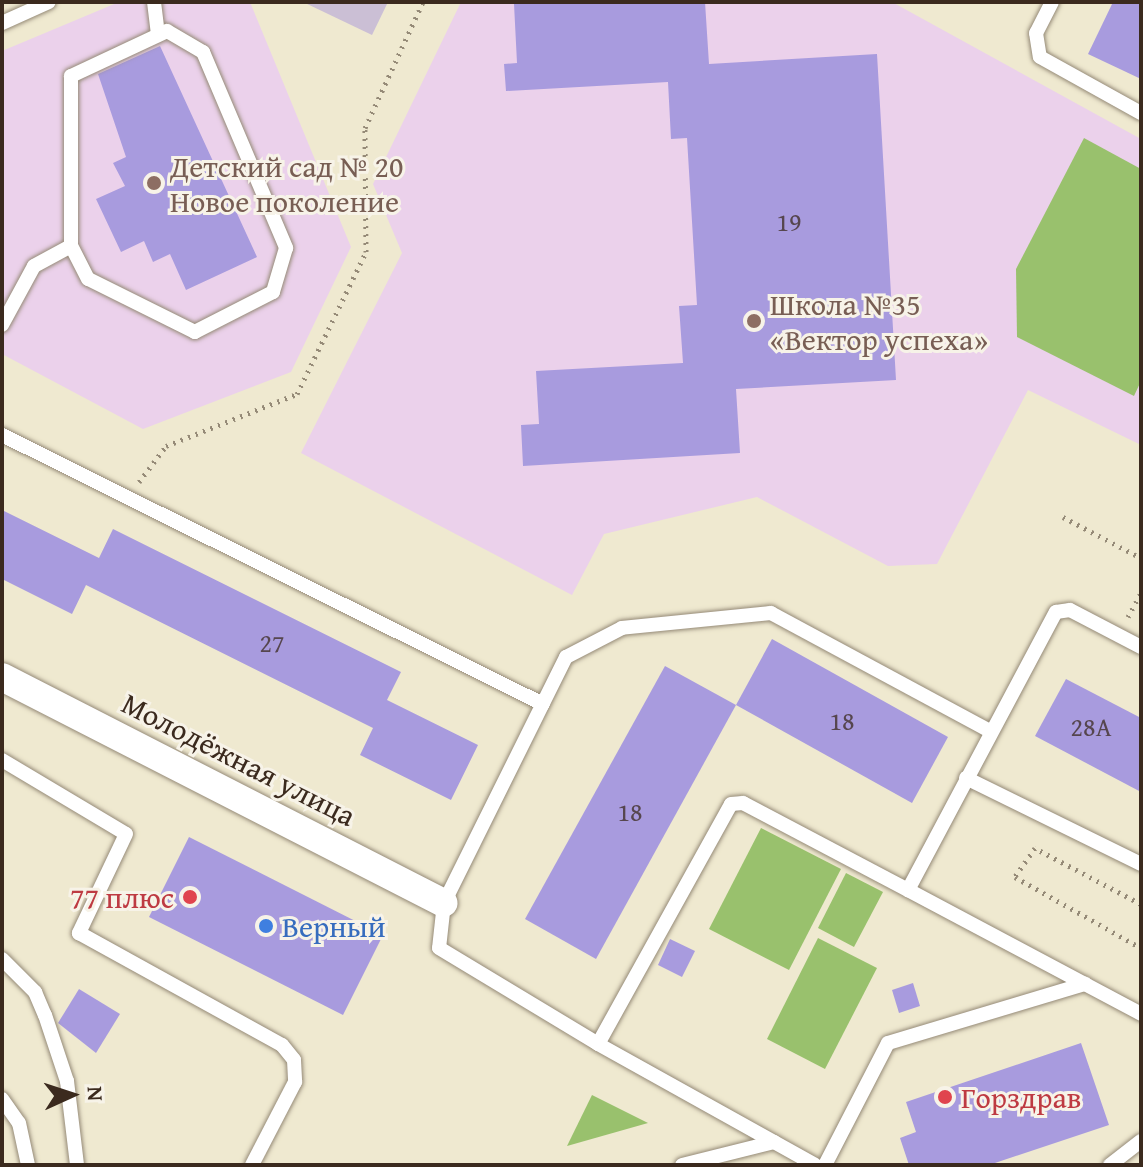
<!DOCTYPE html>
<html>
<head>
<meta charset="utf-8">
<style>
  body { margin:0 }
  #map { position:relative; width:1143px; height:1167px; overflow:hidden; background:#efe9d0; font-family:"Gentium Book Plus",serif }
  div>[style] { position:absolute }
  .built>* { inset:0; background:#ebd1eb }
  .industrial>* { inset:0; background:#cbbfd5 }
  .green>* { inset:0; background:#99c16d }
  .building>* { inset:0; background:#a89bde }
  .path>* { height:5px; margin-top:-2.5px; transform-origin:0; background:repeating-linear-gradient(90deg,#958a77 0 2px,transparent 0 8px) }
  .roads { filter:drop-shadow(0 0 2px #958a77) drop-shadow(0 0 2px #958a77) }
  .service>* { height:14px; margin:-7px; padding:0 7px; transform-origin:7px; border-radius:7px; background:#fff }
  .minor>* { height:28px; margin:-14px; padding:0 14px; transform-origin:14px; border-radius:14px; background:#fff }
  .dots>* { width:22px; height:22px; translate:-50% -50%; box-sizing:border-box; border:4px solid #f7f3e8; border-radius:50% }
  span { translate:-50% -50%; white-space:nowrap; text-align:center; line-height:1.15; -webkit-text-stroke:6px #f7f3e8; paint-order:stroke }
  .number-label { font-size:26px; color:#56464e }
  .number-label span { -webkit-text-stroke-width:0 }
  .education-label { font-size:30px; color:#785e54 }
  .left { translate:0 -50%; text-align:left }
  .street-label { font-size:30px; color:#3b2a1e }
  .health-label { font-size:30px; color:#be3a42 }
  .right { translate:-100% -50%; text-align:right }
  .shop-label { font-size:30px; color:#366cbe }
  .frame { position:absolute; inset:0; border:4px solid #3b2a1e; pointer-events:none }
  .north { position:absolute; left:32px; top:1055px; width:80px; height:80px; -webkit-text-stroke:6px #f7f3e8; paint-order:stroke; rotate:87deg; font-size:22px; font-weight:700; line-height:32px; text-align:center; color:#3b2a1e }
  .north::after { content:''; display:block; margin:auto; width:28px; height:36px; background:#3b2a1e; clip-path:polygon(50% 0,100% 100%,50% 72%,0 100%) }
</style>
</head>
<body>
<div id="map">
  <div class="built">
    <div style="clip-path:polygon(119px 2px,250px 2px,351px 247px,291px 372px,143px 429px,2px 354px,2px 51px)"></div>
    <div style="clip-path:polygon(461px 2px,892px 2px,1141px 139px,1141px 445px,1028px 390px,937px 564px,888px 566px,757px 497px,604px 534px,572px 595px,301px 453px,402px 253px,373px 184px)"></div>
  </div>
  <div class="industrial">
    <div style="clip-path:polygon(303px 2px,388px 2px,372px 35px)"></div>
  </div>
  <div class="green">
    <div style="clip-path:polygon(1084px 138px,1141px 169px,1141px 381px,1134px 396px,1017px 337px,1016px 269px)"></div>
    <div style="clip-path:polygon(761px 828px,841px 869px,789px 970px,709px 929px)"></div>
    <div style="clip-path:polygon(846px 873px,883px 892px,854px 947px,818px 928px)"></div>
    <div style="clip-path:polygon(818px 938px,877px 968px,825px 1069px,767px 1039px)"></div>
    <div style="clip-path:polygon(592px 1095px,648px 1123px,567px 1146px)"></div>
  </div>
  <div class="building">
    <div style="clip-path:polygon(705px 2px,709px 64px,877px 54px,896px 380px,736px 389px,740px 453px,523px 466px,521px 425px,539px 424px,536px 371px,683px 363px,679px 306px,697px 305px,687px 138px,671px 139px,668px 82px,506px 91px,504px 64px,517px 63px,514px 4px)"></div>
    <div style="clip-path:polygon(1113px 2px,1141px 2px,1141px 79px,1088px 54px)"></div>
    <div style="clip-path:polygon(160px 46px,257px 257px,186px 290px,170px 254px,153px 262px,144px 241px,121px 252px,96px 199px,125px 186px,113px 163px,126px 157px,98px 74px)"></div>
    <div style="clip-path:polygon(2px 510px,99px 558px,113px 529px,401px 672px,387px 700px,478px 745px,451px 800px,360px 755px,373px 728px,86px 585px,72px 614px,2px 579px)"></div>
    <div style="clip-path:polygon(772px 639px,948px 737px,912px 803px,736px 705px)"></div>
    <div style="clip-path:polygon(665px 666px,736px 705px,596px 959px,525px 919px)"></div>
    <div style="clip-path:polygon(1066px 679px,1141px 718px,1141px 792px,1035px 736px)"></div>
    <div style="clip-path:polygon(189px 837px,383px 935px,343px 1015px,149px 917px)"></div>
    <div style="clip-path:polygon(670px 939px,695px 951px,682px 977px,658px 965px)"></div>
    <div style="clip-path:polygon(913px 983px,920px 1006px,899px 1013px,892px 990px)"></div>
    <div style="clip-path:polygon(79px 989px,120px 1014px,96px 1053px,58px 1023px)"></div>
    <div style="clip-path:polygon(1081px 1043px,1109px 1125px,989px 1165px,909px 1165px,900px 1138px,916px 1132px,906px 1102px)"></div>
  </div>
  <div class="path">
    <div style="left:139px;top:482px;width:45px;rotate:-53.1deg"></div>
    <div style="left:166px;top:446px;width:141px;rotate:-21.7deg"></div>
    <div style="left:297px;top:394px;width:158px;rotate:-64.1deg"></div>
    <div style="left:366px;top:252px;width:124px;rotate:-90.5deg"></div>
    <div style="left:365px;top:128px;width:139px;rotate:-65.3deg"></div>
    <div style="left:1063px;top:517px;width:88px;rotate:27.7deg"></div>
    <div style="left:1128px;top:617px;width:27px;rotate:-62deg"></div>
    <div style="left:1141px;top:904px;width:120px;rotate:-152.2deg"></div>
    <div style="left:1035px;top:848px;width:35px;rotate:125deg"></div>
    <div style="left:1015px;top:877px;width:145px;rotate:29.4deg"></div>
  </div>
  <div class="roads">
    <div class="service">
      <div style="left:154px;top:2px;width:33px;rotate:83deg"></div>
      <div style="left:1052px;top:2px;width:35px;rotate:117deg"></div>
      <div style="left:1036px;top:33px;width:24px;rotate:81deg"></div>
      <div style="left:1040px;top:57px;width:115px;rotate:29deg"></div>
      <div style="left:2px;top:23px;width:51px;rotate:-24.1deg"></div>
      <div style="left:167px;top:31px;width:42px;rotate:30.3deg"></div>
      <div style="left:203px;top:52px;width:213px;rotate:67deg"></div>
      <div style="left:286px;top:248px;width:46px;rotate:106.5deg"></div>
      <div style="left:273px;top:292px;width:88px;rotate:152.9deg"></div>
      <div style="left:195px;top:332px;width:119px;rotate:-153.6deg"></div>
      <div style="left:88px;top:279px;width:37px;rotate:-117deg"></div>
      <div style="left:71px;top:246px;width:170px;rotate:-90deg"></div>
      <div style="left:71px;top:76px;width:106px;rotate:-25.1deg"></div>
      <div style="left:2px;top:325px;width:67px;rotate:-61.5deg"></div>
      <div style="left:34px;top:266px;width:42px;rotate:-28.4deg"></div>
      <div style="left:2px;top:435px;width:604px;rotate:26.44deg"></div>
      <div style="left:990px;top:731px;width:249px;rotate:-151.7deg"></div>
      <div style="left:771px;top:613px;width:150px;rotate:174.3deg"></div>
      <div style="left:622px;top:628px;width:63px;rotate:152.6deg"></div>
      <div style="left:566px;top:657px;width:275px;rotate:116.4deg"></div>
      <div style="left:444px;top:903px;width:45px;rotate:96.3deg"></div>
      <div style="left:439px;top:948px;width:186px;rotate:31.1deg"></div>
      <div style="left:598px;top:1044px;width:274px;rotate:-61deg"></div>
      <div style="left:731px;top:804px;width:12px;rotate:-5deg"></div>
      <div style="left:743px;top:803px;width:187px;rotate:27.8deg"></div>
      <div style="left:908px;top:890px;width:315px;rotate:-62deg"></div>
      <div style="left:1056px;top:612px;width:14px;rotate:-8deg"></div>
      <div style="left:1070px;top:610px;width:80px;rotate:27.5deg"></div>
      <div style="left:2px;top:760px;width:144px;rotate:30.8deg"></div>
      <div style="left:126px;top:834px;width:110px;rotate:115.4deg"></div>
      <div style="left:79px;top:933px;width:232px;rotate:28.9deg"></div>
      <div style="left:282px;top:1045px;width:19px;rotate:51deg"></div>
      <div style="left:294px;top:1060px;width:22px;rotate:87deg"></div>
      <div style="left:295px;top:1082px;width:93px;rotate:117.4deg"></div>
      <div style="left:966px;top:778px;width:195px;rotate:26.2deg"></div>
      <div style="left:908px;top:890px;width:264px;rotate:28deg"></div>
      <div style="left:2px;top:959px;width:47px;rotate:45deg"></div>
      <div style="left:35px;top:992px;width:25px;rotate:67deg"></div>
      <div style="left:45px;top:1015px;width:70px;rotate:71.6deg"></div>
      <div style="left:67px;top:1081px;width:85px;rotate:83.2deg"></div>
      <div style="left:598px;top:1044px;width:248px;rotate:29.1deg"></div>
      <div style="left:2px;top:1099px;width:29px;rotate:55deg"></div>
      <div style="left:19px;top:1123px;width:43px;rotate:77.9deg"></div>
      <div style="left:682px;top:1165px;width:95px;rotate:-14deg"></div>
      <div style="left:825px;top:1165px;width:137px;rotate:-62.7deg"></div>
      <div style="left:888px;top:1043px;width:206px;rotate:-16.7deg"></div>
      <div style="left:1110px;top:1165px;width:39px;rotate:-38deg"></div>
    </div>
    <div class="minor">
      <div style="left:2px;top:677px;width:496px;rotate:27.1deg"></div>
    </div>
  </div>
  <div class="dots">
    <div style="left:154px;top:183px;background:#8d6e63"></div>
    <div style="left:754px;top:321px;background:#8d6e63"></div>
    <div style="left:190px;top:897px;background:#e0444e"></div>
    <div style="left:266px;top:926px;background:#3f7fe0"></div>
    <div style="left:945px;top:1097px;background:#e0444e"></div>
  </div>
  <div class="number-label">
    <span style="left:789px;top:222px">19</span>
    <span style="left:272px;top:643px">27</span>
    <span style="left:842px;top:721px">18</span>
    <span style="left:1091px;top:727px">28А</span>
    <span style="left:630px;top:812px">18</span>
  </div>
  <div class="education-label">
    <span class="left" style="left:170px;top:183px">Детский сад № 20<br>Новое поколение</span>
    <span class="left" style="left:770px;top:321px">Школа №35<br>«Вектор успеха»</span>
  </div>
  <div class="street-label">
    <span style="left:239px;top:759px;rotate:27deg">Молодёжная улица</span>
  </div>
  <div class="health-label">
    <span class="right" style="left:174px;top:897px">77 плюс</span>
    <span class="left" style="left:961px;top:1097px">Горздрав</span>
  </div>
  <div class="shop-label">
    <span class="left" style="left:282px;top:926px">Верный</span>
  </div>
  <div class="frame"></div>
  <div class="north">N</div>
</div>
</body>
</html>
